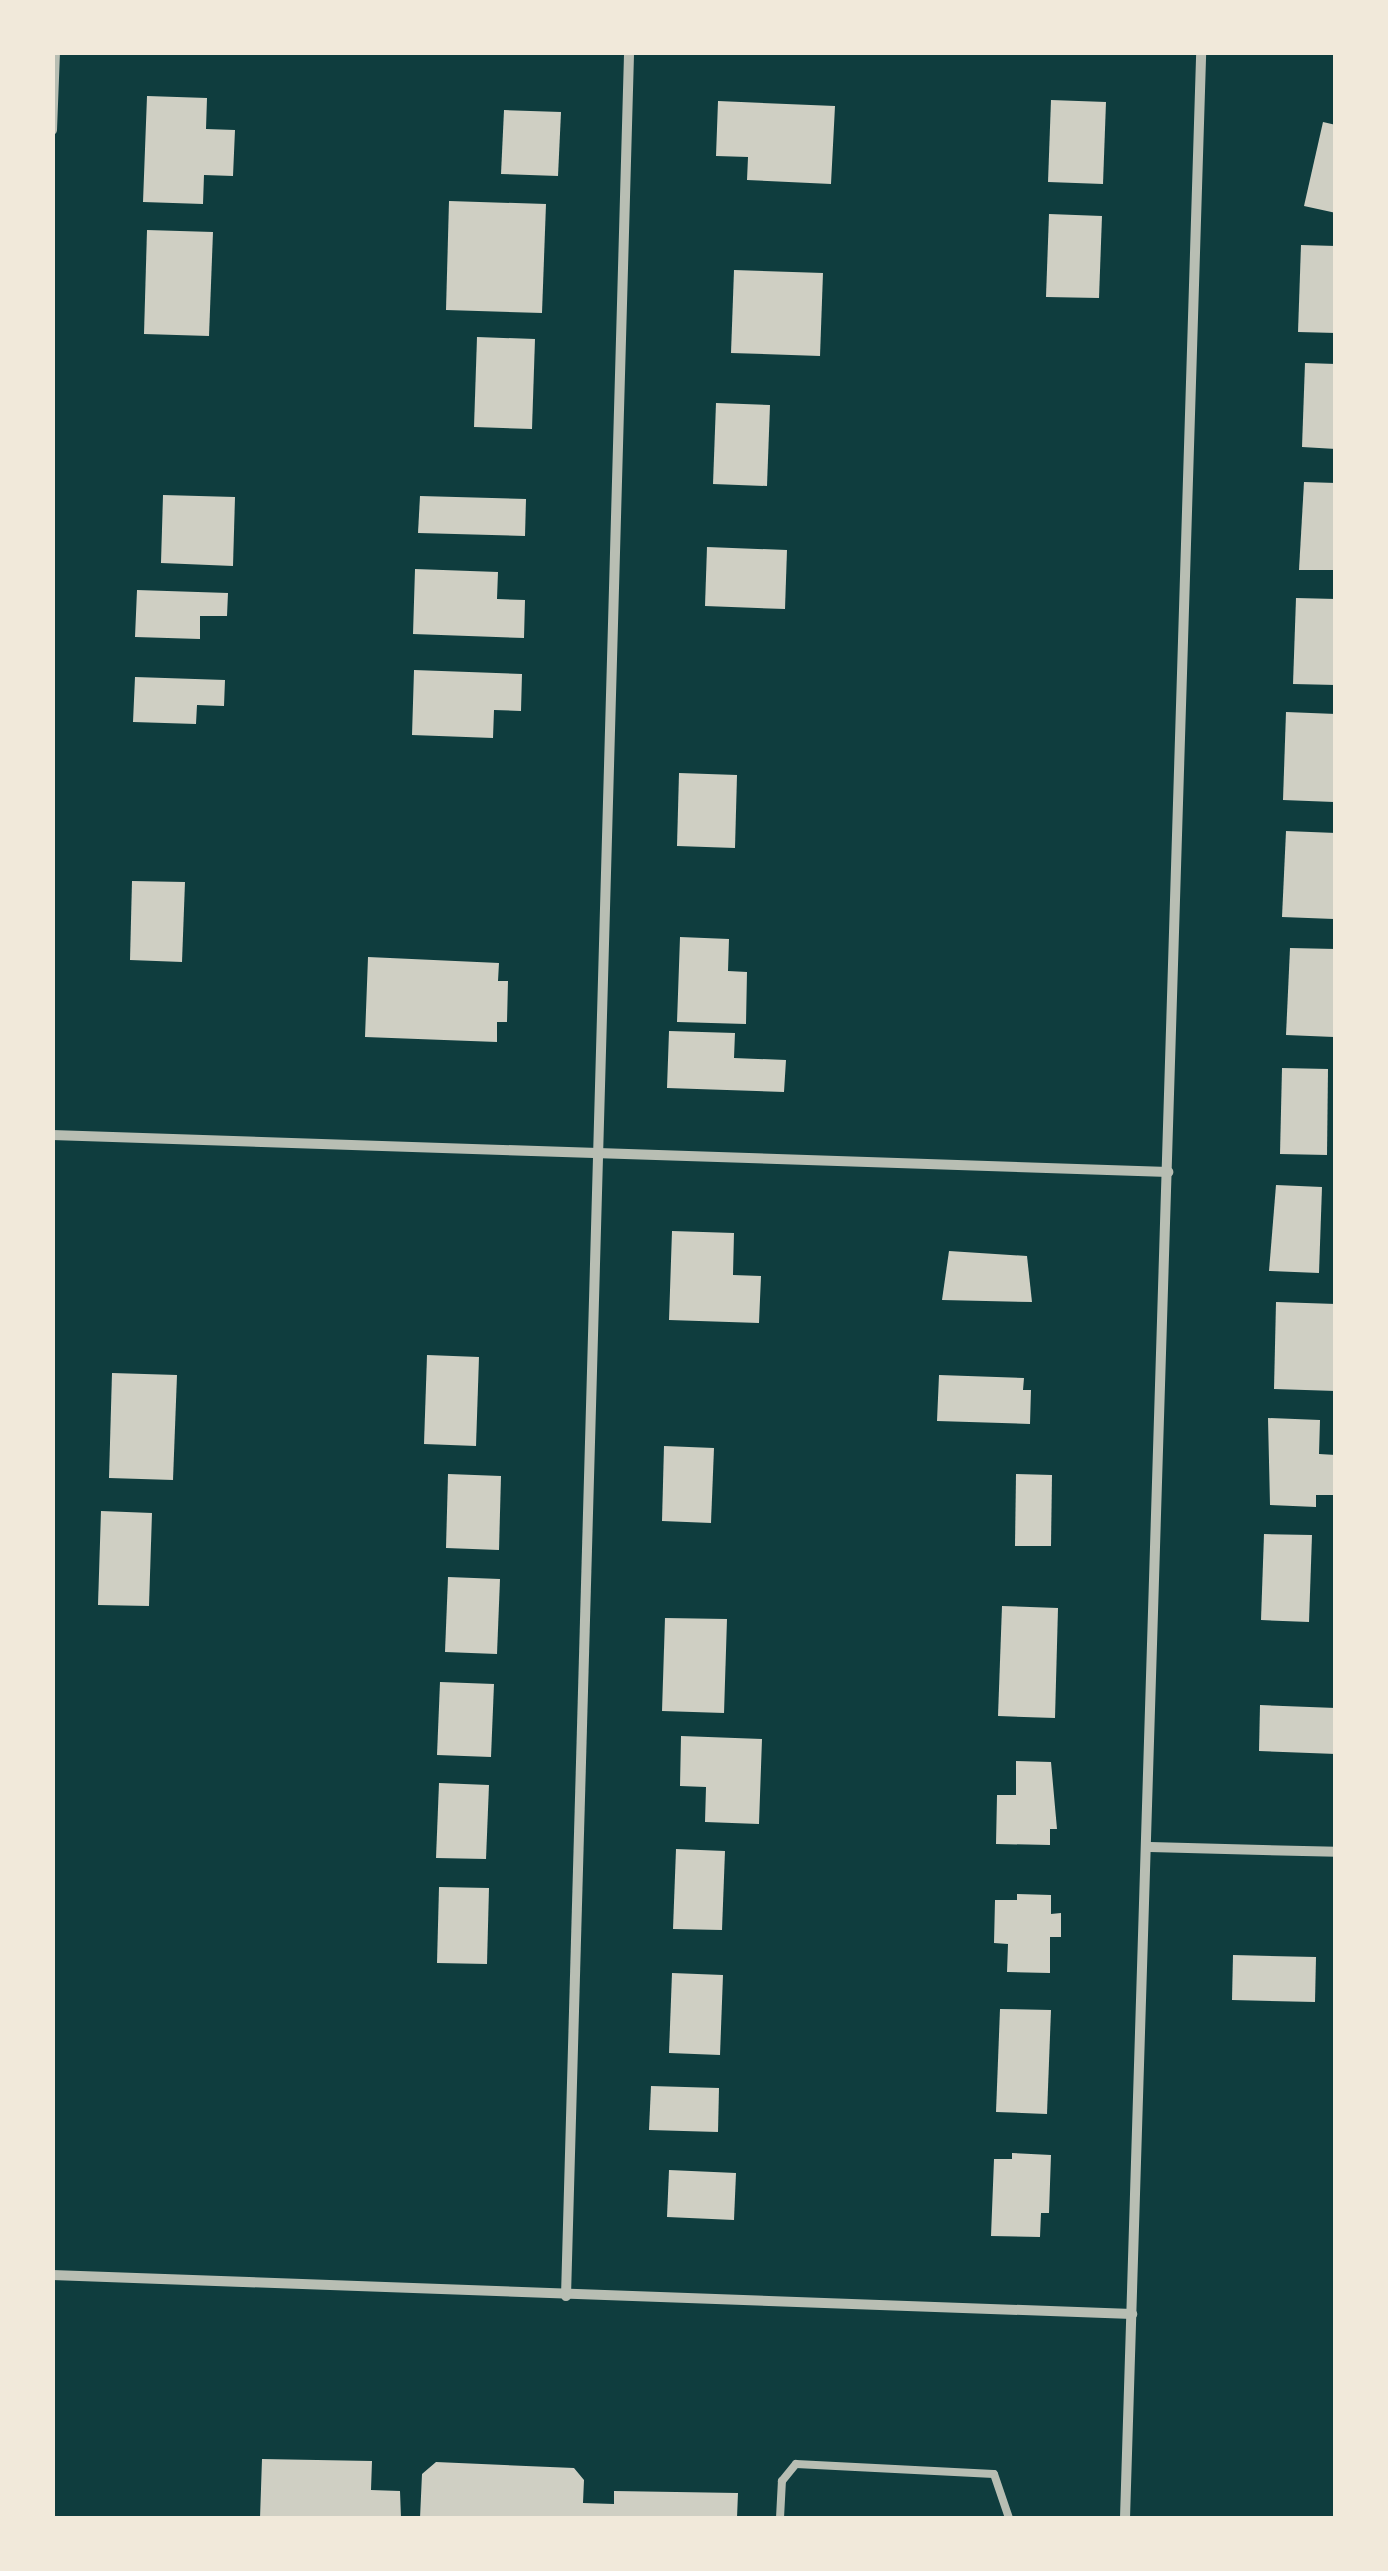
<!DOCTYPE html>
<html>
<head>
<meta charset="utf-8">
<style>
  body { margin:0 }
  #map { position:relative; width:1388px; height:2571px; overflow:hidden; background:#0f3d3e; font-family:Helvetica,sans-serif }
  div>[style] { position:absolute }
  .building>* { inset:0; background:#cfcfc3 }
  .service>* { height:8px; margin:-4px; padding:0 4px; transform-origin:4px; border-radius:4px; background:#b8beb3 }
  .minor>* { height:10px; margin:-5px; padding:0 5px; transform-origin:5px; border-radius:5px; background:#b8beb3 }
  span { translate:-50% -50%; white-space:nowrap; text-align:center; line-height:1.15; -webkit-text-stroke:10px #f1e9da; paint-order:stroke }
  .frame { position:absolute; inset:0; border:55px solid #f1e9da; pointer-events:none }
</style>
</head>
<body>
<div id="map">
  <div class="building">
    <div style="clip-path:polygon(147px 96px,207px 98px,206px 129px,235px 130px,233px 176px,204px 175px,203px 204px,143px 202px)"></div>
    <div style="clip-path:polygon(1051px 100px,1106px 102px,1103px 184px,1048px 182px)"></div>
    <div style="clip-path:polygon(718px 101px,835px 106px,831px 184px,747px 180px,748px 157px,716px 156px)"></div>
    <div style="clip-path:polygon(504px 110px,561px 112px,558px 176px,501px 174px)"></div>
    <div style="clip-path:polygon(1323px 122px,1336px 125px,1336px 213px,1304px 206px)"></div>
    <div style="clip-path:polygon(449px 201px,546px 204px,542px 313px,446px 310px)"></div>
    <div style="clip-path:polygon(1049px 214px,1102px 216px,1099px 298px,1046px 297px)"></div>
    <div style="clip-path:polygon(147px 230px,213px 232px,209px 336px,144px 334px)"></div>
    <div style="clip-path:polygon(1301px 245px,1336px 246px,1336px 333px,1298px 332px)"></div>
    <div style="clip-path:polygon(734px 270px,823px 273px,820px 356px,731px 353px)"></div>
    <div style="clip-path:polygon(477px 337px,535px 339px,532px 429px,474px 427px)"></div>
    <div style="clip-path:polygon(1305px 363px,1336px 364px,1336px 449px,1302px 447px)"></div>
    <div style="clip-path:polygon(716px 403px,770px 405px,767px 486px,713px 484px)"></div>
    <div style="clip-path:polygon(1304px 482px,1336px 483px,1336px 570px,1299px 570px)"></div>
    <div style="clip-path:polygon(163px 495px,235px 497px,233px 566px,161px 563px)"></div>
    <div style="clip-path:polygon(420px 496px,526px 499px,525px 536px,418px 533px)"></div>
    <div style="clip-path:polygon(707px 547px,787px 550px,785px 609px,705px 606px)"></div>
    <div style="clip-path:polygon(415px 569px,498px 572px,497px 599px,525px 600px,524px 638px,413px 634px)"></div>
    <div style="clip-path:polygon(137px 590px,228px 593px,227px 616px,200px 616px,200px 639px,135px 637px)"></div>
    <div style="clip-path:polygon(1296px 598px,1336px 599px,1336px 685px,1293px 684px)"></div>
    <div style="clip-path:polygon(414px 670px,522px 674px,521px 711px,494px 710px,493px 738px,412px 735px)"></div>
    <div style="clip-path:polygon(135px 677px,225px 680px,224px 706px,197px 705px,196px 724px,133px 722px)"></div>
    <div style="clip-path:polygon(1286px 712px,1336px 714px,1334px 802px,1283px 800px)"></div>
    <div style="clip-path:polygon(679px 773px,737px 775px,735px 848px,677px 846px)"></div>
    <div style="clip-path:polygon(1286px 831px,1336px 833px,1334px 919px,1282px 917px)"></div>
    <div style="clip-path:polygon(132px 881px,185px 882px,182px 962px,130px 960px)"></div>
    <div style="clip-path:polygon(680px 937px,729px 939px,728px 971px,747px 972px,746px 1024px,677px 1022px)"></div>
    <div style="clip-path:polygon(1290px 948px,1336px 949px,1334px 1037px,1286px 1035px)"></div>
    <div style="clip-path:polygon(368px 957px,499px 963px,498px 981px,508px 981px,507px 1022px,497px 1022px,497px 1042px,365px 1037px)"></div>
    <div style="clip-path:polygon(669px 1031px,735px 1033px,734px 1058px,786px 1060px,784px 1092px,667px 1088px)"></div>
    <div style="clip-path:polygon(1282px 1068px,1328px 1069px,1327px 1155px,1280px 1154px)"></div>
    <div style="clip-path:polygon(1276px 1185px,1322px 1187px,1319px 1273px,1269px 1271px)"></div>
    <div style="clip-path:polygon(672px 1231px,734px 1233px,733px 1275px,761px 1276px,759px 1323px,669px 1320px)"></div>
    <div style="clip-path:polygon(949px 1251px,1027px 1256px,1032px 1302px,942px 1300px)"></div>
    <div style="clip-path:polygon(1276px 1302px,1336px 1304px,1336px 1391px,1274px 1389px)"></div>
    <div style="clip-path:polygon(427px 1355px,479px 1357px,476px 1446px,424px 1444px)"></div>
    <div style="clip-path:polygon(112px 1373px,177px 1375px,173px 1480px,109px 1478px)"></div>
    <div style="clip-path:polygon(939px 1375px,1024px 1378px,1023px 1390px,1031px 1390px,1030px 1424px,937px 1421px)"></div>
    <div style="clip-path:polygon(1268px 1418px,1320px 1420px,1319px 1454px,1336px 1455px,1336px 1495px,1316px 1495px,1316px 1507px,1270px 1505px)"></div>
    <div style="clip-path:polygon(664px 1446px,714px 1448px,711px 1523px,662px 1521px)"></div>
    <div style="clip-path:polygon(448px 1474px,501px 1476px,499px 1550px,446px 1548px)"></div>
    <div style="clip-path:polygon(1016px 1474px,1052px 1475px,1051px 1546px,1015px 1546px)"></div>
    <div style="clip-path:polygon(101px 1511px,152px 1513px,149px 1606px,98px 1605px)"></div>
    <div style="clip-path:polygon(1264px 1534px,1312px 1535px,1309px 1622px,1261px 1620px)"></div>
    <div style="clip-path:polygon(448px 1577px,500px 1579px,497px 1654px,445px 1652px)"></div>
    <div style="clip-path:polygon(1002px 1606px,1058px 1608px,1055px 1718px,998px 1716px)"></div>
    <div style="clip-path:polygon(665px 1618px,727px 1619px,724px 1713px,662px 1711px)"></div>
    <div style="clip-path:polygon(440px 1682px,494px 1684px,491px 1757px,437px 1755px)"></div>
    <div style="clip-path:polygon(1260px 1705px,1336px 1708px,1336px 1754px,1259px 1751px)"></div>
    <div style="clip-path:polygon(681px 1736px,762px 1739px,759px 1824px,705px 1822px,706px 1787px,680px 1786px)"></div>
    <div style="clip-path:polygon(1016px 1761px,1051px 1762px,1057px 1829px,1050px 1829px,1050px 1845px,996px 1844px,997px 1795px,1016px 1795px)"></div>
    <div style="clip-path:polygon(439px 1783px,489px 1785px,486px 1859px,436px 1858px)"></div>
    <div style="clip-path:polygon(676px 1849px,725px 1851px,722px 1930px,673px 1929px)"></div>
    <div style="clip-path:polygon(439px 1887px,489px 1888px,487px 1964px,437px 1963px)"></div>
    <div style="clip-path:polygon(1017px 1894px,1051px 1895px,1051px 1914px,1061px 1913px,1061px 1937px,1050px 1937px,1050px 1973px,1007px 1972px,1008px 1944px,994px 1943px,995px 1900px,1017px 1900px)"></div>
    <div style="clip-path:polygon(1233px 1955px,1316px 1957px,1315px 2002px,1232px 2000px)"></div>
    <div style="clip-path:polygon(672px 1973px,723px 1975px,720px 2055px,669px 2053px)"></div>
    <div style="clip-path:polygon(1000px 2009px,1051px 2010px,1047px 2114px,996px 2112px)"></div>
    <div style="clip-path:polygon(651px 2086px,719px 2088px,718px 2132px,649px 2130px)"></div>
    <div style="clip-path:polygon(1012px 2153px,1051px 2155px,1049px 2213px,1041px 2213px,1040px 2237px,991px 2236px,994px 2159px,1012px 2159px)"></div>
    <div style="clip-path:polygon(669px 2170px,736px 2173px,734px 2220px,667px 2217px)"></div>
    <div style="clip-path:polygon(262px 2459px,372px 2461px,371px 2490px,400px 2491px,401px 2518px,260px 2518px)"></div>
    <div style="clip-path:polygon(436px 2462px,574px 2468px,584px 2480px,583px 2503px,614px 2504px,614px 2491px,738px 2493px,737px 2518px,420px 2518px,422px 2474px)"></div>
  </div>
  <div class="service">
    <div style="left:780px;top:2518px;width:37px;rotate:-87deg"></div>
    <div style="left:782px;top:2481px;width:22px;rotate:-51deg"></div>
    <div style="left:796px;top:2464px;width:198px;rotate:2.9deg"></div>
    <div style="left:994px;top:2474px;width:46px;rotate:71.2deg"></div>
  </div>
  <div class="minor">
    <div style="left:52px;top:130px;width:78px;rotate:-87.8deg"></div>
    <div style="left:52px;top:1135px;width:1117px;rotate:1.9deg"></div>
    <div style="left:1150px;top:1847px;width:186px;rotate:1.5deg"></div>
    <div style="left:52px;top:2275px;width:1081px;rotate:2.07deg"></div>
    <div style="left:566px;top:2296px;width:2245px;rotate:-88.39deg"></div>
    <div style="left:1125px;top:2518px;width:2467px;rotate:-88.23deg"></div>
  </div>
  <div class="frame"></div>
</div>
</body>
</html>
